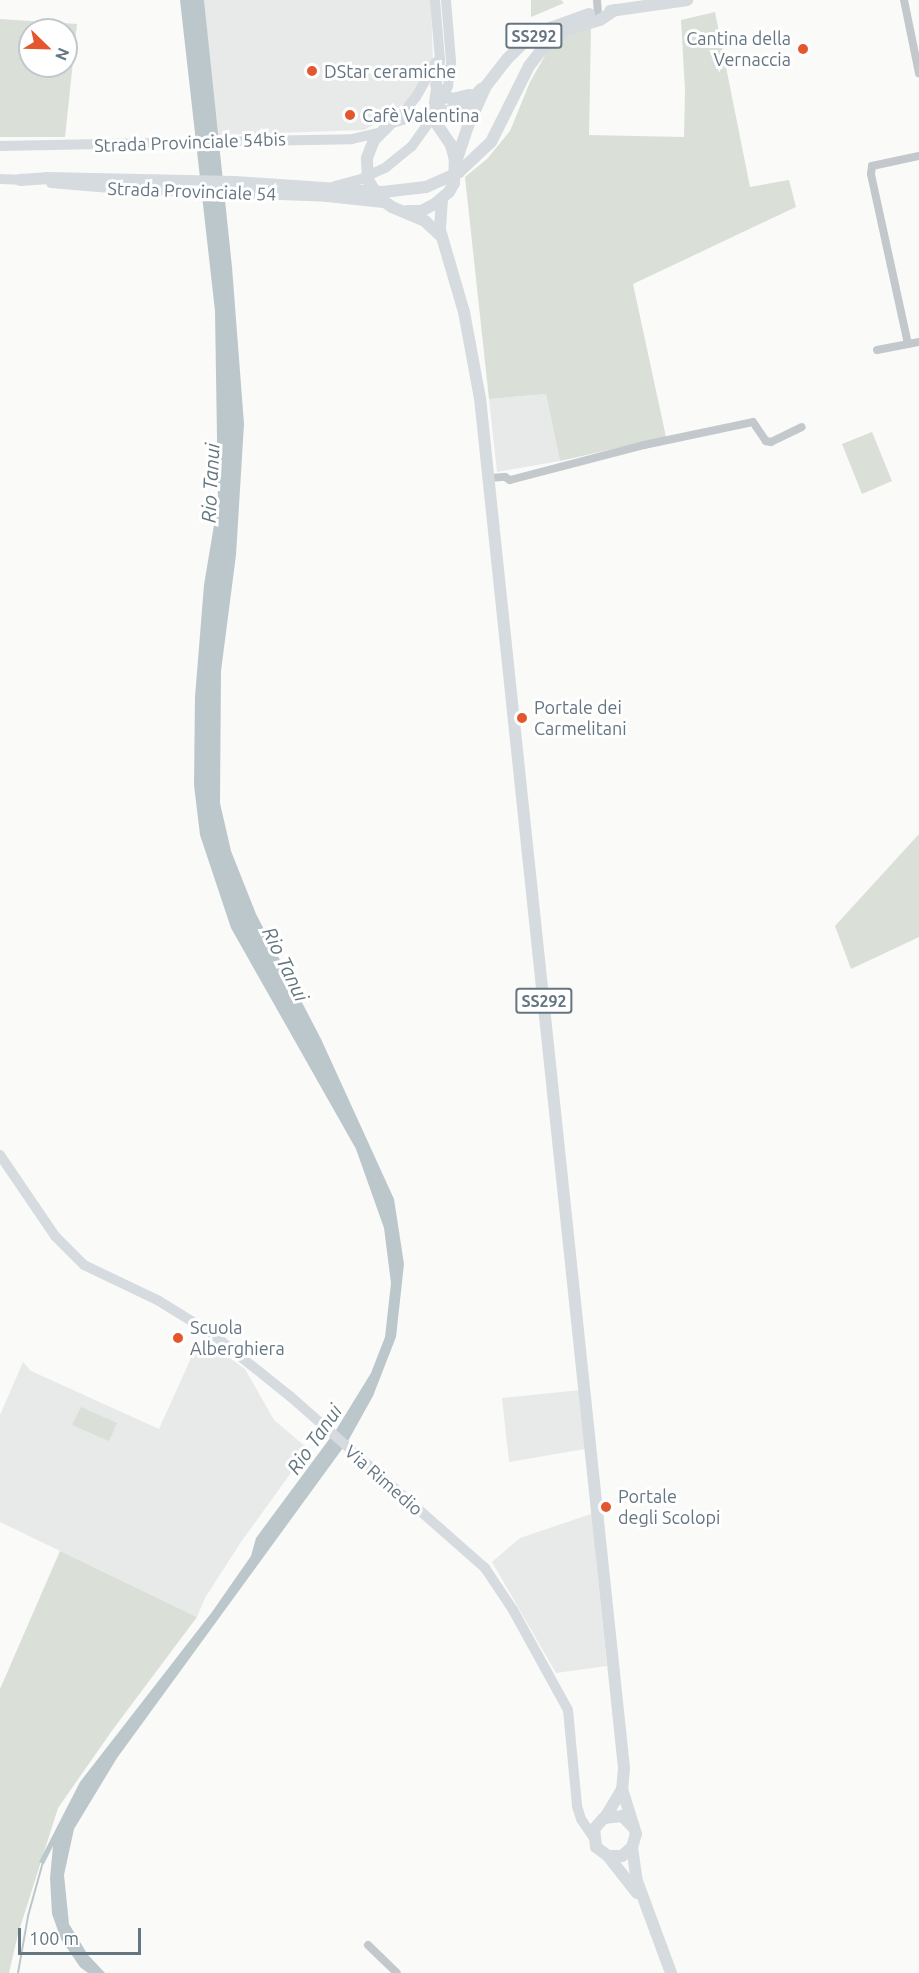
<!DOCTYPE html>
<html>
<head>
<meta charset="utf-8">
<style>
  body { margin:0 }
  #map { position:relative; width:919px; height:1973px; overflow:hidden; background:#fafaf8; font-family:Ubuntu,sans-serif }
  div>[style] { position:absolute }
  .built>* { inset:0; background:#e8e9e9 }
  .green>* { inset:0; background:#dadfd7 }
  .water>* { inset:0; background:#bbc7cb }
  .stream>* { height:2px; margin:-1px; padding:0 1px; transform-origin:1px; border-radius:1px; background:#bbc7cb }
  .street>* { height:8px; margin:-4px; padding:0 4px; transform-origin:4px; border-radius:4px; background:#c3c8cc }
  .secondary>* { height:10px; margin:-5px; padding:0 5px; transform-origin:5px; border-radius:5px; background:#d6dbdf }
  .primary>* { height:12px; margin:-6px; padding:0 6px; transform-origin:6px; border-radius:6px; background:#d6dbdf }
  .dots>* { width:16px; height:16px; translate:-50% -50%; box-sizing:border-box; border:3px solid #fff; border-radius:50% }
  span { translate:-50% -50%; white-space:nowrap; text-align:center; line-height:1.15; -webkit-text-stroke:6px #fff; paint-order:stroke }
  .shield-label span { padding:2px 4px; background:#fff; border:2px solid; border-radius:4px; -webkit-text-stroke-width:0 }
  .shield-label { font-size:16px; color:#657683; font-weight:700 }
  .poi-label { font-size:18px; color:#657683 }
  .right { translate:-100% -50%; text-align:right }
  .left { translate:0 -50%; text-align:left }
  .street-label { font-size:18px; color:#657683 }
  .water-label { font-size:20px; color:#60757c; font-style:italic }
  .north { position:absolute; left:18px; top:18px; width:60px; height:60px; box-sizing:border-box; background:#fff; border:2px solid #c1c8cd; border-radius:50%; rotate:113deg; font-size:16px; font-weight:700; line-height:24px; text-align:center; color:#657683 }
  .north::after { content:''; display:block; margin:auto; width:21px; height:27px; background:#e4572e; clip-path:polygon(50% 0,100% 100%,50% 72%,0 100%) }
  .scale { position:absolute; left:18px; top:1928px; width:123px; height:27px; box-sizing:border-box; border:3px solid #657683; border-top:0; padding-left:8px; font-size:18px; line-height:21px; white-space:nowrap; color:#657683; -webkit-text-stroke:4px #fff; paint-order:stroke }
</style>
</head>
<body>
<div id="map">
  <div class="built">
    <div style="clip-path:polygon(204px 0,431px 0,433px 63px,411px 97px,388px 117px,364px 130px,217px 135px)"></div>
    <div style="clip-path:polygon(546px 394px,560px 461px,497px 472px,489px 399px)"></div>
    <div style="clip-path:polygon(206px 1340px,245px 1369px,274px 1420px,306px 1447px,306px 1452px,241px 1542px,205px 1598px,197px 1617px,0 1522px,0 1415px,23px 1362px,31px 1371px,159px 1429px,196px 1347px,199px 1342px)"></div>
    <div style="clip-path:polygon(580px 1390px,585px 1449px,509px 1462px,502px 1398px)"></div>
    <div style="clip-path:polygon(594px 1513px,596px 1560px,607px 1666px,556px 1673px,492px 1562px,520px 1538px)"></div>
  </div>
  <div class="green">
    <div style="clip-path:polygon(531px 0,561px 0,564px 3px,531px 17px)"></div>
    <div style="clip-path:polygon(715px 12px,750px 187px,789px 180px,796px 207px,633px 284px,666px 437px,560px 461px,546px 394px,489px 399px,465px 177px,487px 159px,510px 131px,530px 82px,551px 45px,591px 25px,589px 135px,684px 137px,685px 90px,681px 20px)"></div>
    <div style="clip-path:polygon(evenodd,0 19px,77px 24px,65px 137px,0 137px,0 19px,30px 30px,66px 30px,66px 66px,30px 66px,30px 30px)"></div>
    <div style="clip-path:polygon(872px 432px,892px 481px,862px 494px,842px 444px)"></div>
    <div style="clip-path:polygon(919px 834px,919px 937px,851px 969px,835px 926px)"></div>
    <div style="clip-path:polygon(81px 1407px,117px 1423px,109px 1441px,72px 1425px)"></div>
    <div style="clip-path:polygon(60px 1551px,197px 1617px,111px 1732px,58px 1808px,18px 1934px,9px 1973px,0 1973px,0 1689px)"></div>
  </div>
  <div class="water">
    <div style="clip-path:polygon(180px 0,204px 0,232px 267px,244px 424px,236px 555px,221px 671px,220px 803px,231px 851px,256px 914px,321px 1039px,394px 1199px,404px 1264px,396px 1337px,373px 1396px,348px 1441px,117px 1758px,74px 1829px,64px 1875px,69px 1924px,88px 1955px,105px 1973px,88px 1973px,80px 1967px,61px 1939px,52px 1914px,50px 1878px,53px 1846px,44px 1864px,39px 1862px,80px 1782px,212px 1612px,251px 1556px,256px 1538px,336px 1430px,371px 1373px,385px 1337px,391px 1283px,384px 1228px,356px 1149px,231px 928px,200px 835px,194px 785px,195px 697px,204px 585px,218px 501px,215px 311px)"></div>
  </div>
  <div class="stream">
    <div style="left:18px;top:1973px;width:58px;rotate:-80deg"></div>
    <div style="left:28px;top:1916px;width:56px;rotate:-74.5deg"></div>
  </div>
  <div class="street">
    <div style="left:597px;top:0;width:13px;rotate:86deg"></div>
    <div style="left:904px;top:0;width:75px;rotate:78.4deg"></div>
    <div style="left:908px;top:344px;width:174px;rotate:-102.3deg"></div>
    <div style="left:871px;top:174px;width:8px;rotate:-83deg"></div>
    <div style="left:872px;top:166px;width:48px;rotate:-12deg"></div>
    <div style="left:877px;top:350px;width:43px;rotate:-10.8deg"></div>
    <div style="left:489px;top:478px;width:16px;rotate:-4deg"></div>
    <div style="left:505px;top:477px;width:6px;rotate:31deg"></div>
    <div style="left:510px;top:480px;width:138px;rotate:-14.6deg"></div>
    <div style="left:644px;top:445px;width:111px;rotate:-11.9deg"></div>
    <div style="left:753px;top:422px;width:23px;rotate:56deg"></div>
    <div style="left:766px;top:441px;width:5px;rotate:11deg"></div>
    <div style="left:771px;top:442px;width:34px;rotate:-26deg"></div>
    <div style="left:368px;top:1945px;width:40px;rotate:44deg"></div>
  </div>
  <div class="secondary">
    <div style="left:432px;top:117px;width:58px;rotate:-82deg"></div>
    <div style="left:440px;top:60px;width:60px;rotate:-94.8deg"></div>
    <div style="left:398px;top:119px;width:28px;rotate:-51deg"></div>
    <div style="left:416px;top:97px;width:40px;rotate:-60.3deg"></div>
    <div style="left:0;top:146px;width:352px;rotate:-1.1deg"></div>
    <div style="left:352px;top:139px;width:28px;rotate:-13deg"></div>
    <div style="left:0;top:179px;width:27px;rotate:2deg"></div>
    <div style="left:51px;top:183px;width:71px;rotate:4.8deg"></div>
    <div style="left:122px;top:189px;width:205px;rotate:2.2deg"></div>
    <div style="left:327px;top:197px;width:57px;rotate:6deg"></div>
    <div style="left:335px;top:186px;width:27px;rotate:-15deg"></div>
    <div style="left:361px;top:179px;width:26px;rotate:-25deg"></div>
    <div style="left:385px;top:168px;width:35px;rotate:-39deg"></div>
    <div style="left:412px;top:146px;width:43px;rotate:-54.5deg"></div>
    <div style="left:437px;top:111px;width:27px;rotate:-66deg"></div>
    <div style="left:448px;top:86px;width:25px;rotate:-83deg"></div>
    <div style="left:451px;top:61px;width:61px;rotate:-94.7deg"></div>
    <div style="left:0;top:1155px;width:98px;rotate:55.8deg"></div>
    <div style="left:55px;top:1236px;width:41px;rotate:45deg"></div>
    <div style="left:84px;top:1265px;width:83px;rotate:25.6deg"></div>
    <div style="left:159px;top:1301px;width:61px;rotate:31.6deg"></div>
    <div style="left:211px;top:1333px;width:102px;rotate:38.7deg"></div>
    <div style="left:291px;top:1397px;width:259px;rotate:41.4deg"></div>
    <div style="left:485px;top:1568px;width:50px;rotate:56.3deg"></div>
    <div style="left:513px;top:1610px;width:114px;rotate:61.2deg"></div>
    <div style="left:568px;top:1710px;width:96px;rotate:84.6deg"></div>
    <div style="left:577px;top:1806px;width:14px;rotate:73deg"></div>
    <div style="left:581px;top:1819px;width:22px;rotate:56deg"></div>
  </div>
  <div class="primary">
    <div style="left:610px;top:11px;width:78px;rotate:-8.1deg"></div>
    <div style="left:436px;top:85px;width:12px;rotate:59deg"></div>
    <div style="left:442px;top:95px;width:11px;rotate:22deg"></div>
    <div style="left:452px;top:99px;width:18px;rotate:-13deg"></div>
    <div style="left:455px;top:165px;width:41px;rotate:-71.6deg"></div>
    <div style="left:468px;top:126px;width:44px;rotate:-65.8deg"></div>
    <div style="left:486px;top:86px;width:34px;rotate:-52deg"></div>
    <div style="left:507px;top:59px;width:28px;rotate:-44deg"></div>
    <div style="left:527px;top:40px;width:21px;rotate:-29deg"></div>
    <div style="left:545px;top:30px;width:47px;rotate:-20deg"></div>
    <div style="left:20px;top:180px;width:26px;rotate:-4deg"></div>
    <div style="left:46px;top:178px;width:189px;rotate:1.2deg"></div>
    <div style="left:235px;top:182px;width:148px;rotate:3.9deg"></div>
    <div style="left:383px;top:192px;width:43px;rotate:-6.6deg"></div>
    <div style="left:426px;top:187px;width:36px;rotate:-24deg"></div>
    <div style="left:459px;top:172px;width:44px;rotate:-43.2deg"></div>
    <div style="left:491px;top:142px;width:85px;rotate:-63.4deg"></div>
    <div style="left:529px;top:66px;width:24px;rotate:-52deg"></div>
    <div style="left:544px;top:47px;width:29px;rotate:-36deg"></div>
    <div style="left:567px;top:30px;width:34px;rotate:-17deg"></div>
    <div style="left:600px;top:20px;width:18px;rotate:-34deg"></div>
    <div style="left:442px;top:199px;width:31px;rotate:94deg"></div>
    <div style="left:440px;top:230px;width:85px;rotate:73.7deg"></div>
    <div style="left:464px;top:312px;width:87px;rotate:79.5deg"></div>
    <div style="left:480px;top:398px;width:1378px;rotate:84deg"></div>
    <div style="left:624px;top:1768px;width:21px;rotate:95deg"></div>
    <div style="left:622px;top:1789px;width:47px;rotate:72.7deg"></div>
    <div style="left:636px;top:1834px;width:14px;rotate:107deg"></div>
    <div style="left:632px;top:1847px;width:13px;rotate:138deg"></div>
    <div style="left:622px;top:1856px;width:14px;rotate:180deg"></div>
    <div style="left:608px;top:1856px;width:15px;rotate:-143deg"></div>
    <div style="left:596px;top:1847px;width:18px;rotate:-96deg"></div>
    <div style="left:594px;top:1829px;width:15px;rotate:-48deg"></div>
    <div style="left:604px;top:1818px;width:18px;rotate:-6deg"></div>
    <div style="left:622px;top:1816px;width:16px;rotate:45deg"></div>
    <div style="left:407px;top:211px;width:14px"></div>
    <div style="left:421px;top:211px;width:16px;rotate:-27deg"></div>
    <div style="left:435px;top:204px;width:18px;rotate:-41deg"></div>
    <div style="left:449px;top:192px;width:10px;rotate:-61deg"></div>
    <div style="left:454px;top:183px;width:23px;rotate:-88deg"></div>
    <div style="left:455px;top:160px;width:16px;rotate:-105deg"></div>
    <div style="left:451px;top:145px;width:34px;rotate:-124deg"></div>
    <div style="left:441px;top:236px;width:22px;rotate:-137deg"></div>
    <div style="left:425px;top:221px;width:36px;rotate:-157deg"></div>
    <div style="left:392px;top:207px;width:16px;rotate:-145deg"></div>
    <div style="left:379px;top:198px;width:21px;rotate:-121deg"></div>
    <div style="left:368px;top:180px;width:22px;rotate:-93deg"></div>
    <div style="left:367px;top:158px;width:19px;rotate:-69deg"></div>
    <div style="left:374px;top:140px;width:25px;rotate:-45deg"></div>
    <div style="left:392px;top:122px;width:18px;rotate:-16deg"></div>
    <div style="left:409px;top:117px;width:23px"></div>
    <div style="left:432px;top:117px;width:39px;rotate:-21deg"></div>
    <div style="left:468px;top:103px;width:19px;rotate:-47deg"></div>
    <div style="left:606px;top:1816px;width:31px;rotate:-59deg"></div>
    <div style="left:632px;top:1847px;width:34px;rotate:82deg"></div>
    <div style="left:637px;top:1881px;width:98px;rotate:69.7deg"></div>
    <div style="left:608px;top:1856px;width:47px;rotate:51.9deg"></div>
  </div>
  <div class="dots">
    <div style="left:803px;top:49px;background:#e4572e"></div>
    <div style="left:312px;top:71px;background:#e4572e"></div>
    <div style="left:350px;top:115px;background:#e4572e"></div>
    <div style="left:522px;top:718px;background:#e4572e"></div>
    <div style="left:178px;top:1338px;background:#e4572e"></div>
    <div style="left:606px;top:1507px;background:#e4572e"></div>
  </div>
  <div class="shield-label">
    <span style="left:534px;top:36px">SS292</span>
    <span style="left:544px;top:1001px">SS292</span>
  </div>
  <div class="poi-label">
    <span class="right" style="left:791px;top:49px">Cantina della<br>Vernaccia</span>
    <span class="left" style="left:324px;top:71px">DStar ceramiche</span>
    <span class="left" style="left:362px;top:115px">Cafè Valentina</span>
    <span class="left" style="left:534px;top:718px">Portale dei<br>Carmelitani</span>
    <span class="left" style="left:190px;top:1338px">Scuola<br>Alberghiera</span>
    <span class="left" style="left:618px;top:1507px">Portale<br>degli Scolopi</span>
  </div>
  <div class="street-label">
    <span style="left:190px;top:142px;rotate:-2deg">Strada Provinciale 54bis</span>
    <span style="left:192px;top:191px;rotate:2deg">Strada Provinciale 54</span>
    <span style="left:384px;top:1480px;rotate:41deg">Via Rimedio</span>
  </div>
  <div class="water-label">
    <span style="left:210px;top:483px;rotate:-87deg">Rio Tanui</span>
    <span style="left:286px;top:964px;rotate:64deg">Rio Tanui</span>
    <span style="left:314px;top:1439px;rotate:-55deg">Rio Tanui</span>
  </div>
  <div class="north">N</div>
  <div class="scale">100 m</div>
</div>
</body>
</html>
